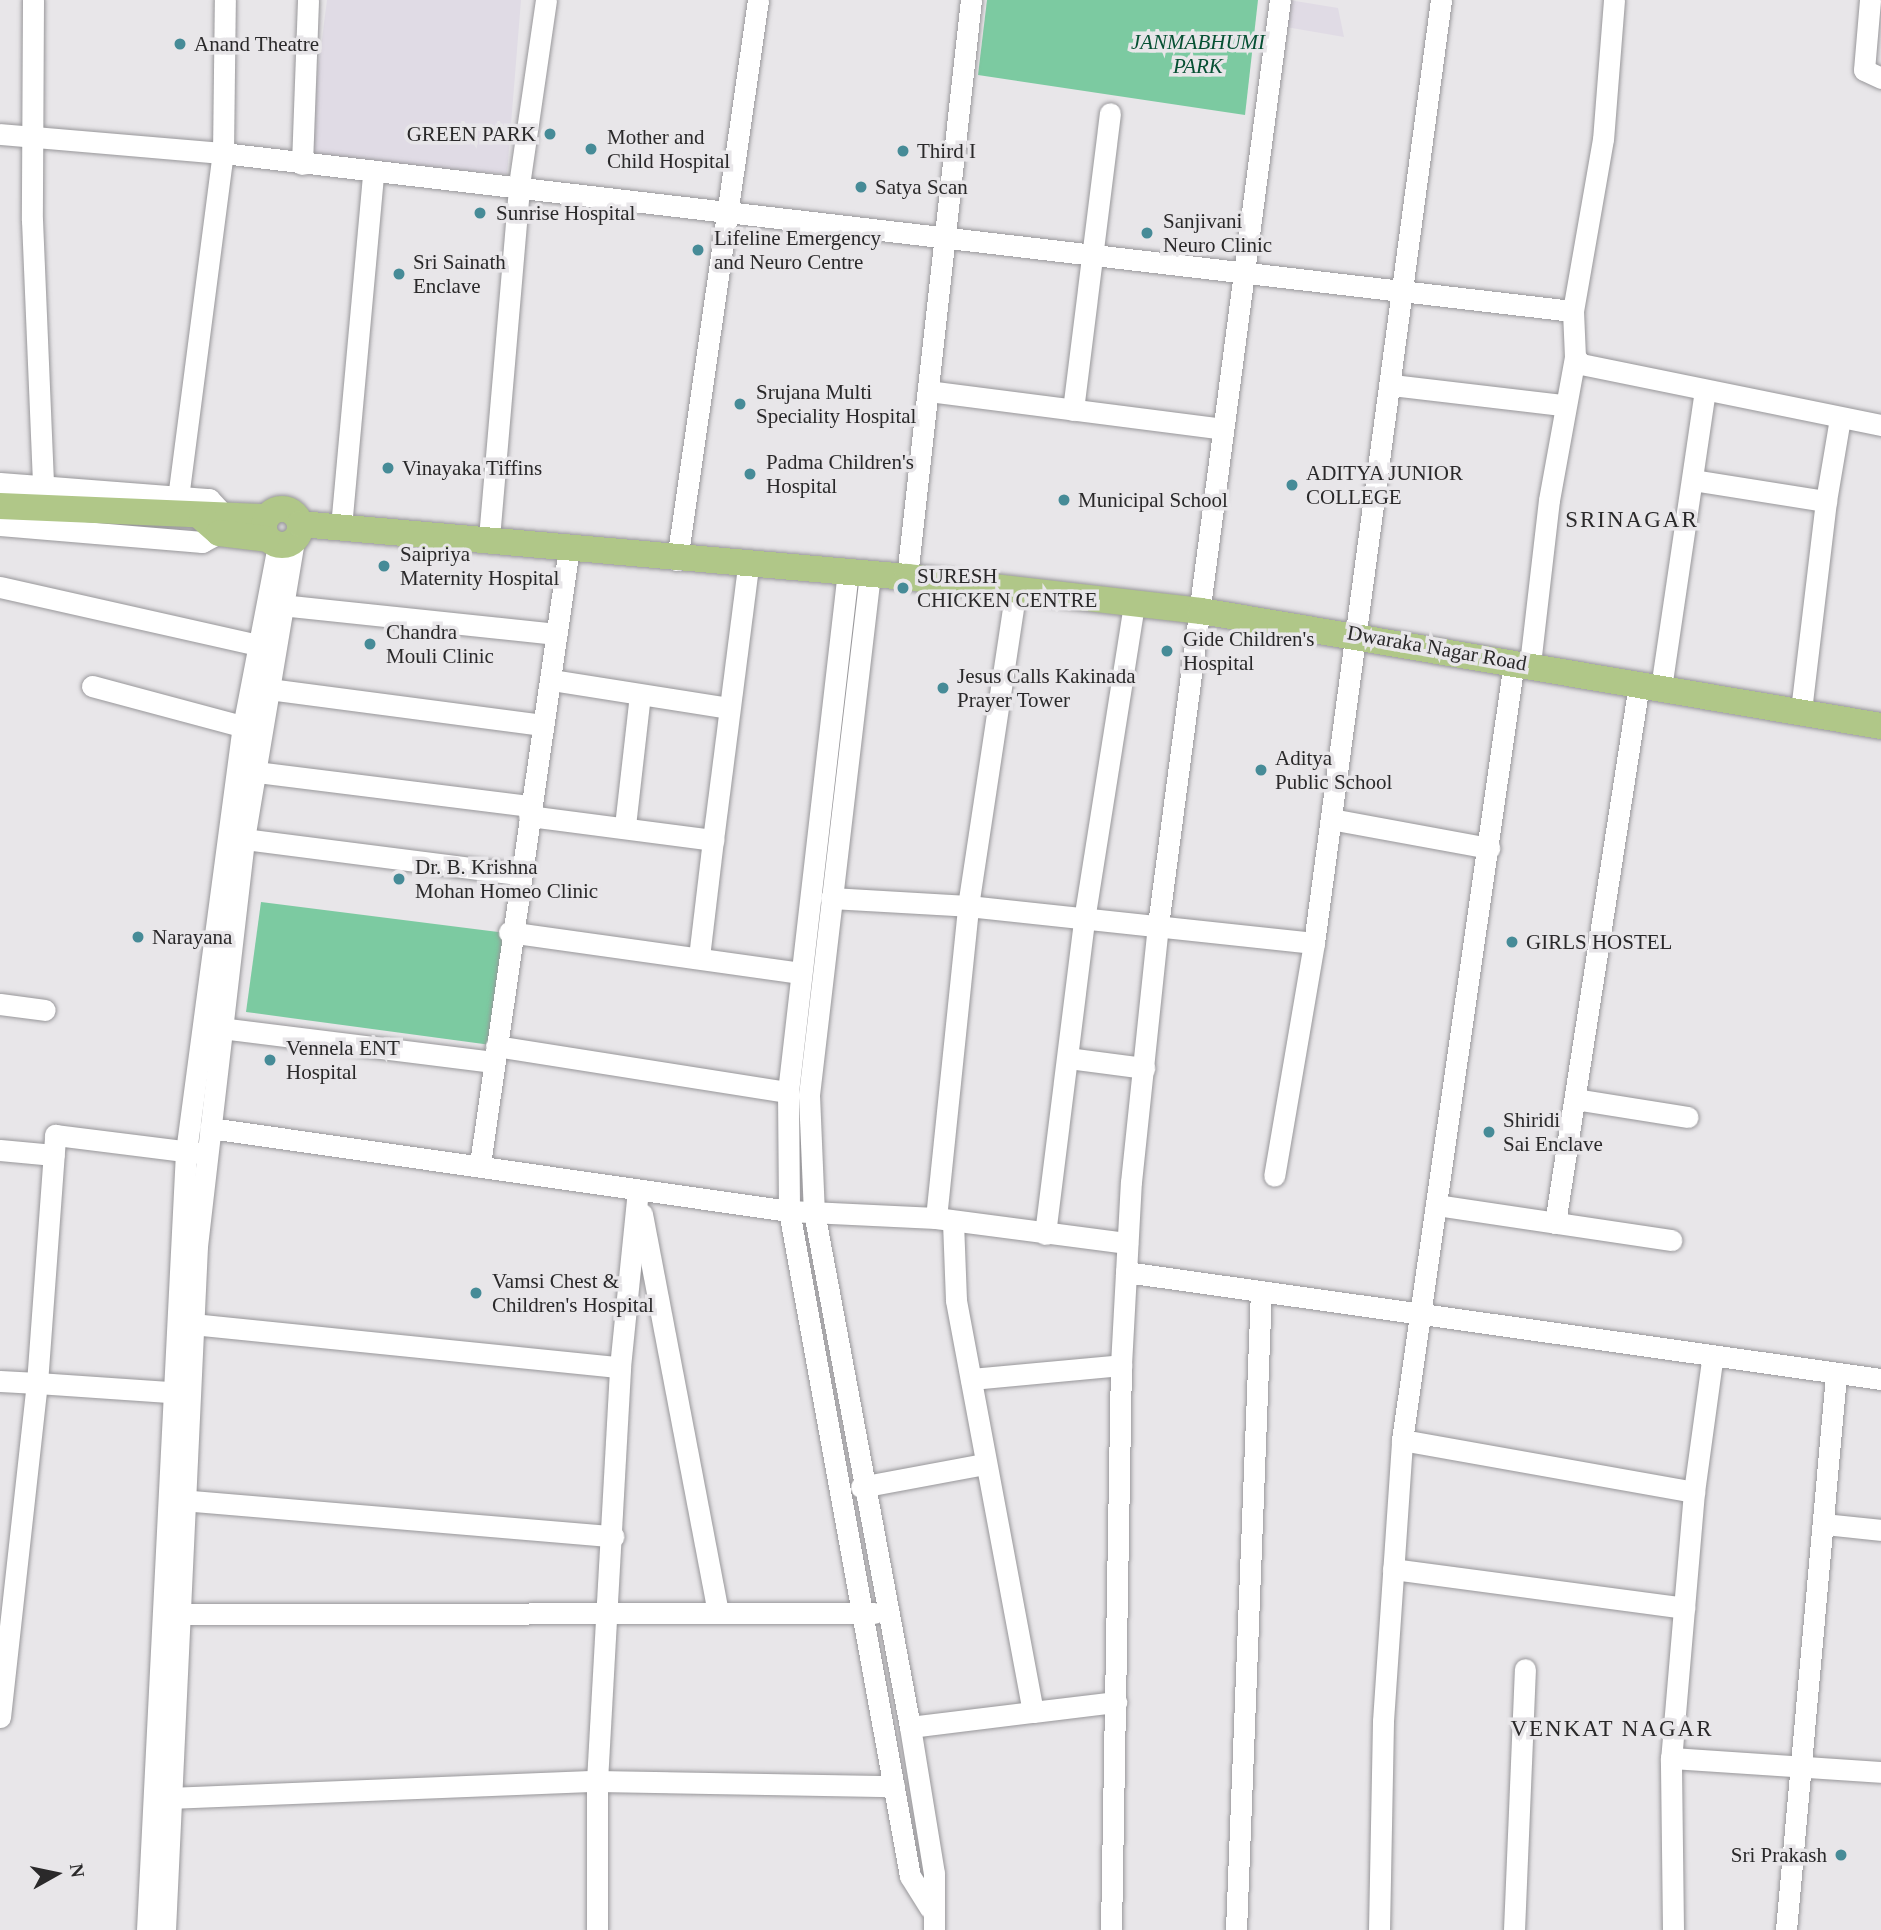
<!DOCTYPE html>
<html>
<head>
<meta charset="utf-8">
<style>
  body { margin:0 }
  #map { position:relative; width:1881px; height:1930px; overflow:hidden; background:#e8e6e9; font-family:"Times New Roman",serif }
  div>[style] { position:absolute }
  .built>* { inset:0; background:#e0dbe5 }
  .green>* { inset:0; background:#7ccaa1 }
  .roads { filter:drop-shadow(0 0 2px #98979a) drop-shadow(0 0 2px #98979a) }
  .minor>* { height:21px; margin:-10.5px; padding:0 10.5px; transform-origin:10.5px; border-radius:10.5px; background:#fff }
  .major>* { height:26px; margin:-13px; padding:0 13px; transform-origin:13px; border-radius:13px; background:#b0c788 }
  .major>.ring { margin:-13px; padding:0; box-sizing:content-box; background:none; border:26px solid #b0c788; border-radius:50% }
  .dots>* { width:19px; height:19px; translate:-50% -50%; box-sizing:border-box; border:4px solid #e8e6e9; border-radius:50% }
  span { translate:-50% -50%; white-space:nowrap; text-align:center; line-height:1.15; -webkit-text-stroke:7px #e8e6e9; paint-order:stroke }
  .park-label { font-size:21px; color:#065033; font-style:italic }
  .poi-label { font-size:21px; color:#2a292a }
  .left { translate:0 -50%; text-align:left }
  .right { translate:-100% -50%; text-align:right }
  .street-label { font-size:21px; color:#2a292a }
  .neighbourhood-label { font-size:23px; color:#2a292a; letter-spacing:2px }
  .north { position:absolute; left:21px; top:1839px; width:70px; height:70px; -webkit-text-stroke:5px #e8e6e9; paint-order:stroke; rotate:81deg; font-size:19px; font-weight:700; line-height:28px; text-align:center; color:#2a292a }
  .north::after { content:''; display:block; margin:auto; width:24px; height:32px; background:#2a292a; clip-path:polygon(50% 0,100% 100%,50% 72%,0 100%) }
</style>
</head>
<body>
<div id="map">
  <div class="built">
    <div style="clip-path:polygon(327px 0,521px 0,507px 174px,307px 158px)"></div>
    <div style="clip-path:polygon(1289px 0,1338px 8px,1344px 37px,1286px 27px)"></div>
  </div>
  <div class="green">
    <div style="clip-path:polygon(987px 0,1258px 0,1245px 115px,978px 75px)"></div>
    <div style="clip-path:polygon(261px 902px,506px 933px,491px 1045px,246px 1012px)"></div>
  </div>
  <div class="roads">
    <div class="minor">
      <div style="left:33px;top:0;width:220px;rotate:90.3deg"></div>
      <div style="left:32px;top:220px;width:267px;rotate:87.6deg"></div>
      <div style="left:1614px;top:0;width:139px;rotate:94.5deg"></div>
      <div style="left:1603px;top:139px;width:175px;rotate:99.9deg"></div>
      <div style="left:1573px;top:311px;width:46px;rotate:87.5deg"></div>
      <div style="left:1575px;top:357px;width:9px;rotate:49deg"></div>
      <div style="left:1581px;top:364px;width:306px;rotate:11.5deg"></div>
      <div style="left:1870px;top:0;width:70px;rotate:94.9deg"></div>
      <div style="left:1864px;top:70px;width:19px;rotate:25deg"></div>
      <div style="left:0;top:134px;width:224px;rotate:4.9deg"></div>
      <div style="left:223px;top:153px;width:153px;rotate:-89.3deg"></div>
      <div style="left:302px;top:164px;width:164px;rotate:-87.9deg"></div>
      <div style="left:1392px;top:385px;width:171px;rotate:6.7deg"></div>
      <div style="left:928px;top:391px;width:297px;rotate:7.3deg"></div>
      <div style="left:1073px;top:410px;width:299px;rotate:-82.9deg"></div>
      <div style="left:1693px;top:480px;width:135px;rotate:9deg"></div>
      <div style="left:1826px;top:501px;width:210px;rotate:96.8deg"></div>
      <div style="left:0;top:483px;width:210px;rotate:4.4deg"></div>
      <div style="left:209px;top:499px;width:16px;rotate:47deg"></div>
      <div style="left:178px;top:498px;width:348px;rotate:-82.6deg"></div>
      <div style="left:223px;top:153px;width:1359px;rotate:6.68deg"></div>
      <div style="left:1826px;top:501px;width:84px;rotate:-80.4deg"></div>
      <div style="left:0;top:525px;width:203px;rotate:4.8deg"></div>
      <div style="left:202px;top:542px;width:19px;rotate:-28deg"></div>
      <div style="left:341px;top:527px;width:354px;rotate:-84.8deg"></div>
      <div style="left:489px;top:538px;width:354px;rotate:-85.1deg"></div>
      <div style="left:519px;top:185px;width:187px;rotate:-81.7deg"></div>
      <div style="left:677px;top:560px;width:566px;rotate:-81.77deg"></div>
      <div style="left:848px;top:571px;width:524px;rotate:96.57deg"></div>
      <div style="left:788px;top:1092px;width:119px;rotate:89.5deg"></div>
      <div style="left:789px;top:1211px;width:676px;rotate:79.69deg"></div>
      <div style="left:910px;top:1876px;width:38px;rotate:58deg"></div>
      <div style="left:870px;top:574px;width:525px;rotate:96.68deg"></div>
      <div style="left:809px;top:1095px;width:117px;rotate:87.6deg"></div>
      <div style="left:814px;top:1212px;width:524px;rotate:79.44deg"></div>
      <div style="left:910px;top:1727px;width:148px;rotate:80.7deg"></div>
      <div style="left:934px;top:1873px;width:57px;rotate:90deg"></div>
      <div style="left:907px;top:577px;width:581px;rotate:-83.67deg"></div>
      <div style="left:0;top:587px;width:278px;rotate:12.7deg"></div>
      <div style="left:281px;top:605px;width:277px;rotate:6deg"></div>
      <div style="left:1530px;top:664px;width:165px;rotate:-83.4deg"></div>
      <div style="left:1549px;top:500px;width:145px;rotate:-79.7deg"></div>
      <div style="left:552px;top:680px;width:179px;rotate:9deg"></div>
      <div style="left:92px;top:686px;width:170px;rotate:15deg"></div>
      <div style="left:1661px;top:688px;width:300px;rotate:-81.6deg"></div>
      <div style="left:269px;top:689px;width:274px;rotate:7.5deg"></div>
      <div style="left:256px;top:772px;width:276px;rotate:7.1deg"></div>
      <div style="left:529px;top:816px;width:186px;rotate:7.4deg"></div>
      <div style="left:713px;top:840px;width:276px;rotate:-82.7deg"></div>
      <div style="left:1331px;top:819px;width:161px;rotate:10.4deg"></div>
      <div style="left:625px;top:826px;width:132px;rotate:-83.5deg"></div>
      <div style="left:244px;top:839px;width:277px;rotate:7.3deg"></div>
      <div style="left:831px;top:898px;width:137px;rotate:3.3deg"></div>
      <div style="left:968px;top:906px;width:348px;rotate:6.1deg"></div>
      <div style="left:1314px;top:943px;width:236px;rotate:99.7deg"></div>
      <div style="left:509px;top:932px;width:293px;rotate:8deg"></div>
      <div style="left:1314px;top:943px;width:952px;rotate:-82.33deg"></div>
      <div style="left:699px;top:957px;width:118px;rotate:-83.2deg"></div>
      <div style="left:0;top:1004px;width:45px;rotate:7.6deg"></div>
      <div style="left:220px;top:1028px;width:275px;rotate:7.1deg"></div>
      <div style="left:496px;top:1046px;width:296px;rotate:9deg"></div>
      <div style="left:1068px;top:1058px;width:77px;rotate:7.5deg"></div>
      <div style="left:1575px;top:1099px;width:114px;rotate:9.1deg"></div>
      <div style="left:210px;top:1128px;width:585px;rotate:8.16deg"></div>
      <div style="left:789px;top:1211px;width:147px;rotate:2.7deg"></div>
      <div style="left:936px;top:1218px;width:193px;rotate:7.5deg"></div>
      <div style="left:0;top:1150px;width:54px;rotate:5.3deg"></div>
      <div style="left:480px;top:1164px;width:622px;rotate:-81.78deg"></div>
      <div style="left:1436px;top:1205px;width:238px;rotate:8.5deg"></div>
      <div style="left:642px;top:1214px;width:401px;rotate:79.2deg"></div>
      <div style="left:936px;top:1218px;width:314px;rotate:-84.1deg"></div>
      <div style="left:968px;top:906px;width:321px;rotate:-81.4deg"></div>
      <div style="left:1555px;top:1223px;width:546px;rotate:-81.14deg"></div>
      <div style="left:1045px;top:1234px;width:316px;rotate:-82.9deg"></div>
      <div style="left:1084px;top:920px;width:321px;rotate:-81deg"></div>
      <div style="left:1126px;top:1272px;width:763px;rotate:8.07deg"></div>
      <div style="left:193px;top:1324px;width:429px;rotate:5.8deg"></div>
      <div style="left:620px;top:1367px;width:177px;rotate:-84.2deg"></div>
      <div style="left:971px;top:1379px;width:151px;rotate:-5.3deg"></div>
      <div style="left:1121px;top:1365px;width:183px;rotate:-86.9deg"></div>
      <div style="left:1131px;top:1182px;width:258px;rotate:-84deg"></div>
      <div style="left:1158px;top:925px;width:933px;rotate:-82.49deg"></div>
      <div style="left:0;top:1381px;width:37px;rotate:3deg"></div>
      <div style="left:37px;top:1383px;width:249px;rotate:-85.8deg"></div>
      <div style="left:55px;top:1135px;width:146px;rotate:7.1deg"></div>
      <div style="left:1402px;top:1440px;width:297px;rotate:10.1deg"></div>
      <div style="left:1694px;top:1492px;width:267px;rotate:94.9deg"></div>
      <div style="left:861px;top:1487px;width:125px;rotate:-10.6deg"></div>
      <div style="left:1694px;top:1492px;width:133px;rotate:-82.2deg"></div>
      <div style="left:181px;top:1500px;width:434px;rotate:4.8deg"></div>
      <div style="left:1824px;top:1524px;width:57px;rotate:6deg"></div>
      <div style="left:1393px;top:1569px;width:294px;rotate:7.6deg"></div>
      <div style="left:176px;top:1614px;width:698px;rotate:-0.08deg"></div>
      <div style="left:1033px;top:1712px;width:84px;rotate:-6.9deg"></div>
      <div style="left:0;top:1717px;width:336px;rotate:-83.7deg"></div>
      <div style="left:37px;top:1383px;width:147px;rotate:3.9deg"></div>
      <div style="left:910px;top:1727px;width:124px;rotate:-7deg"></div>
      <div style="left:1033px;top:1712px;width:419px;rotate:-100.6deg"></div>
      <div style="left:956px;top:1300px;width:79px;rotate:-92.2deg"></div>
      <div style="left:168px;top:1798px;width:429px;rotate:-2.3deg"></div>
      <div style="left:597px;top:1781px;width:297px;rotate:1deg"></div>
      <div style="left:147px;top:1930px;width:779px;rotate:-87.13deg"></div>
      <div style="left:186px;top:1152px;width:429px;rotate:-82.4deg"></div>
      <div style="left:243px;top:727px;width:184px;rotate:-79.1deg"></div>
      <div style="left:165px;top:1930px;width:685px;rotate:-87.32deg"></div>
      <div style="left:197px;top:1246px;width:410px;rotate:-83.4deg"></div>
      <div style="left:244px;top:839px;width:302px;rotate:-80.5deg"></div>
      <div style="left:597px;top:1930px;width:149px;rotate:-90deg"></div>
      <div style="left:597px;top:1781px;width:415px;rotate:-86.8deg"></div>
      <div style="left:1111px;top:1930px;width:565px;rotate:-88.99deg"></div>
      <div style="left:1236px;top:1930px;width:638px;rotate:-87.76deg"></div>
      <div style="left:1379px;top:1930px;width:209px;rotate:-88.9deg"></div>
      <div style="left:1383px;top:1721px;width:282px;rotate:-86.1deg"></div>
      <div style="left:1402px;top:1440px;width:786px;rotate:-81.81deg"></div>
      <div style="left:1514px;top:1930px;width:261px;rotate:-87.6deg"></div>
      <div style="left:1673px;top:1930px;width:172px;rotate:-90.7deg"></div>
      <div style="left:1671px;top:1758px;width:210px;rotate:3.8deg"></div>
      <div style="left:1786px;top:1930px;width:557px;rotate:-84.85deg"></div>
    </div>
    <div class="major">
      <div style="left:0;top:506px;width:267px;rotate:2.4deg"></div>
      <div class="ring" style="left:264px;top:509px;width:10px;height:10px"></div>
      <div style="left:202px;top:518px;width:23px;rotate:41deg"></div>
      <div style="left:219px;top:533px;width:48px;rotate:7.1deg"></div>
      <div style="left:300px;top:524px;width:609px;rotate:4.99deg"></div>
      <div style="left:907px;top:577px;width:296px;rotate:6.6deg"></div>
      <div style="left:1201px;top:611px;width:690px;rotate:9.6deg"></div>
    </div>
  </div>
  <div class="dots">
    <div style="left:180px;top:44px;background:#468b97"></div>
    <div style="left:550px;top:134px;background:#468b97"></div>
    <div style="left:591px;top:149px;background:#468b97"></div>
    <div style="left:903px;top:151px;background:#468b97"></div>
    <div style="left:861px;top:187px;background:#468b97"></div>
    <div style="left:480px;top:213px;background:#468b97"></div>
    <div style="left:1147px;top:233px;background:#468b97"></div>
    <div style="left:698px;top:250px;background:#468b97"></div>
    <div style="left:399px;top:274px;background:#468b97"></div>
    <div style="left:740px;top:404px;background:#468b97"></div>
    <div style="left:388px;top:468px;background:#468b97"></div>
    <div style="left:750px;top:474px;background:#468b97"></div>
    <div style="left:1292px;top:485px;background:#468b97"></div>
    <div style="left:1064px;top:500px;background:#468b97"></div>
    <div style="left:384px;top:566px;background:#468b97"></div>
    <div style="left:903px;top:588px;background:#468b97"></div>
    <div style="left:370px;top:644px;background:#468b97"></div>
    <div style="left:1167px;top:651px;background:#468b97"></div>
    <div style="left:943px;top:688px;background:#468b97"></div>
    <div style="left:1261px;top:770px;background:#468b97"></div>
    <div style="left:399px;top:879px;background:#468b97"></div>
    <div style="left:138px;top:937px;background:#468b97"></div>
    <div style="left:1512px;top:942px;background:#468b97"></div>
    <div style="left:270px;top:1060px;background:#468b97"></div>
    <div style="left:1489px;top:1132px;background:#468b97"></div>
    <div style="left:476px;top:1293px;background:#468b97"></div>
    <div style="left:1841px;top:1855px;background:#468b97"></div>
  </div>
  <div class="park-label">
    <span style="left:1198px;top:54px">JANMABHUMI<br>PARK</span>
  </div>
  <div class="poi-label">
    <span class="left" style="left:194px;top:44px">Anand Theatre</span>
    <span class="right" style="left:536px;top:134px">GREEN PARK</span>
    <span class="left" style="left:607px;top:149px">Mother and<br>Child Hospital</span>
    <span class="left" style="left:917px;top:151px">Third I</span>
    <span class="left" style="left:875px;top:187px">Satya Scan</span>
    <span class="left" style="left:496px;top:213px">Sunrise Hospital</span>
    <span class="left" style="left:1163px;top:233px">Sanjivani<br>Neuro Clinic</span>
    <span class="left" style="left:714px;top:250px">Lifeline Emergency<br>and Neuro Centre</span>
    <span class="left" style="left:413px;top:274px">Sri Sainath<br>Enclave</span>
    <span class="left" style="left:756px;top:404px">Srujana Multi<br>Speciality Hospital</span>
    <span class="left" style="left:766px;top:474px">Padma Children's<br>Hospital</span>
    <span class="left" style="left:402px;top:468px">Vinayaka Tiffins</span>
    <span class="left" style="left:1306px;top:485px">ADITYA JUNIOR<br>COLLEGE</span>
    <span class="left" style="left:1078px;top:500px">Municipal School</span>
    <span class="left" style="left:400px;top:566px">Saipriya<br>Maternity Hospital</span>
    <span class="left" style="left:917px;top:588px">SURESH<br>CHICKEN CENTRE</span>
    <span class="left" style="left:386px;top:644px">Chandra<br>Mouli Clinic</span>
    <span class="left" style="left:1183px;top:651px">Gide Children's<br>Hospital</span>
    <span class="left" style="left:957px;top:688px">Jesus Calls Kakinada<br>Prayer Tower</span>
    <span class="left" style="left:1275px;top:770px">Aditya<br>Public School</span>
    <span class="left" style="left:415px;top:879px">Dr. B. Krishna<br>Mohan Homeo Clinic</span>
    <span class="left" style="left:152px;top:937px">Narayana</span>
    <span class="left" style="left:1526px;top:942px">GIRLS HOSTEL</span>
    <span class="left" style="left:286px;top:1060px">Vennela ENT<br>Hospital</span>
    <span class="left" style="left:1503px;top:1132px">Shiridi<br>Sai Enclave</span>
    <span class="left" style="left:492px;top:1293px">Vamsi Chest &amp;<br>Children's Hospital</span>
    <span class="right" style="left:1827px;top:1855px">Sri Prakash</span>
  </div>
  <div class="street-label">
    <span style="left:1437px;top:648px;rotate:10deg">Dwaraka Nagar Road</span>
  </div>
  <div class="neighbourhood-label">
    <span style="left:1632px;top:520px">SRINAGAR</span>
    <span style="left:1612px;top:1729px">VENKAT NAGAR</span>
  </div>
  <div class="north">N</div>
</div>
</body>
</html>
